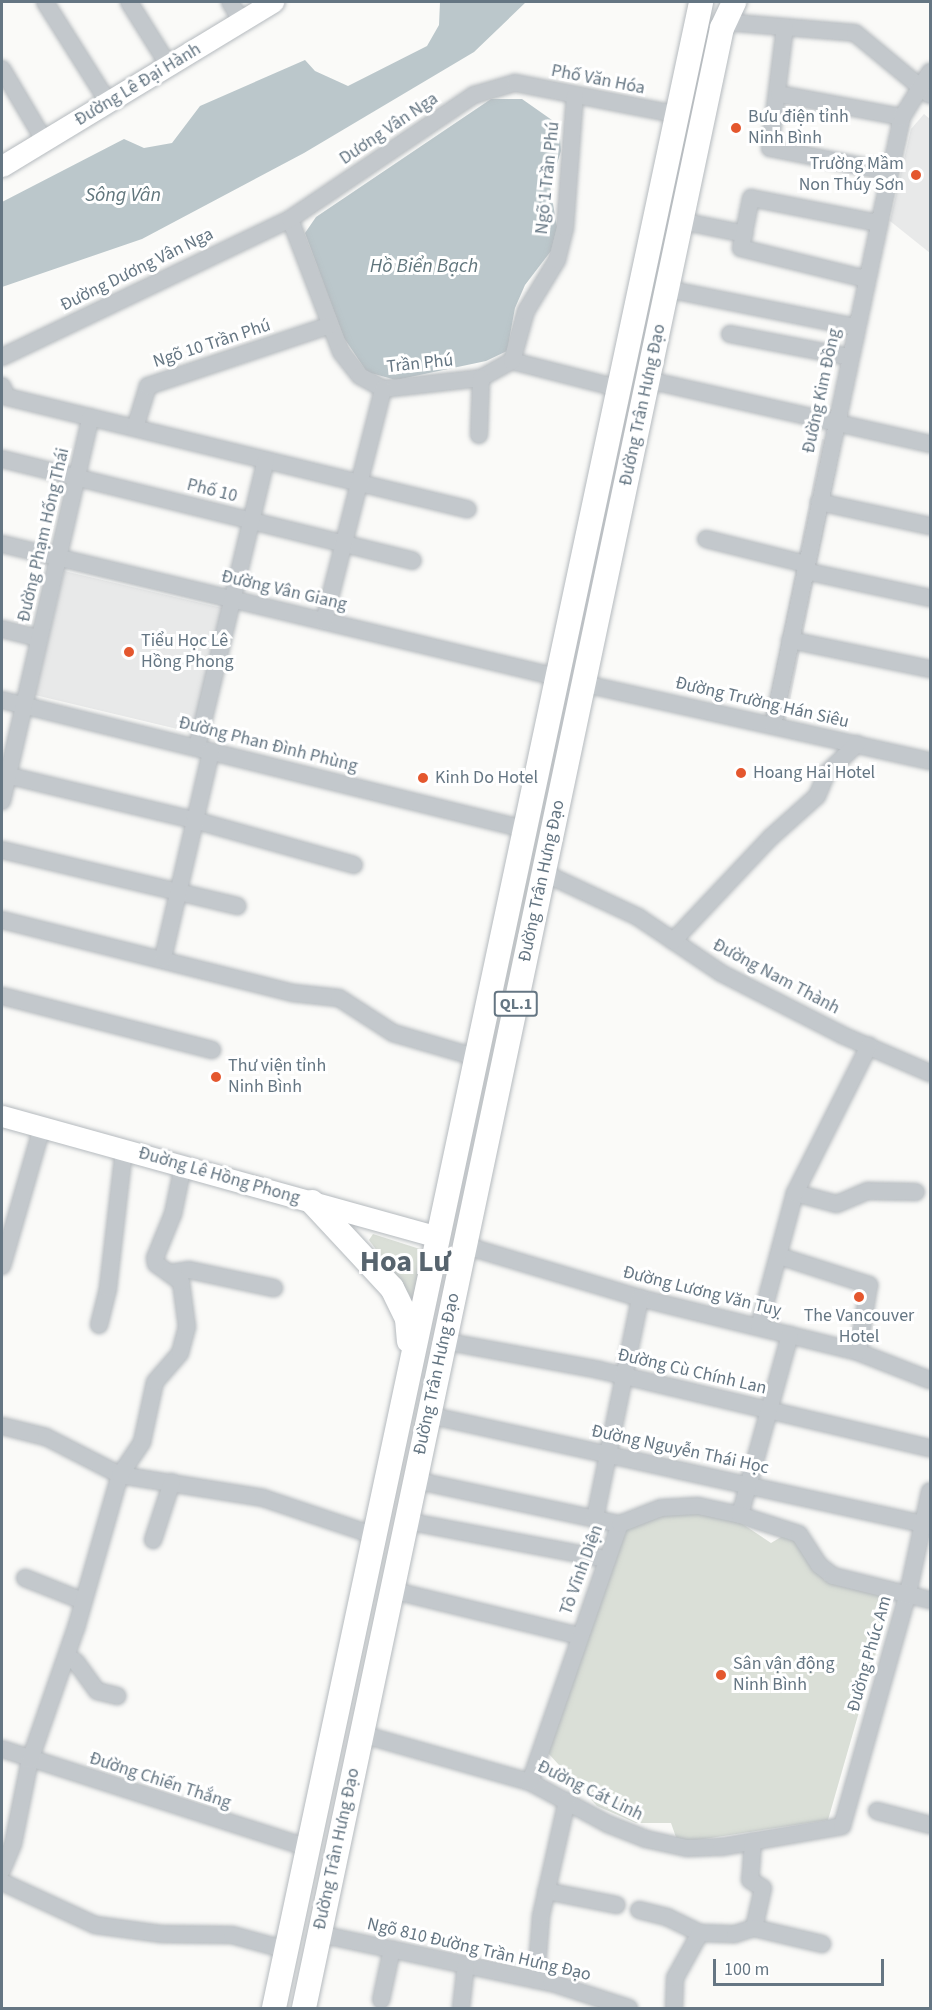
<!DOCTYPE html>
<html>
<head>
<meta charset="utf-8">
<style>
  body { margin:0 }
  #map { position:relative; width:932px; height:2010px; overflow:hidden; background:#fafaf8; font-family:"Source Sans 3",sans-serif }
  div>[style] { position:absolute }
  .built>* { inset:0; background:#e8e9e9 }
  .green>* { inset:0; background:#dadfd7 }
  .water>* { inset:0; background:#bbc7cb }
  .roads { filter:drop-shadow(0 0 2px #b5babe) drop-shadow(0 0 2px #b5babe) }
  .minor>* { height:16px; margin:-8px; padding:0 8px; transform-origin:8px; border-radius:8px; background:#c3c8cc }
  .major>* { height:21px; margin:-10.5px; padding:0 10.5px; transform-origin:10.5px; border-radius:10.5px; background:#fff }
  .highway>* { height:24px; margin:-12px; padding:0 12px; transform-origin:12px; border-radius:12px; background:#fff }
  .dots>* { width:16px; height:16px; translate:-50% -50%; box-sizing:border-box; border:3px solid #fff; border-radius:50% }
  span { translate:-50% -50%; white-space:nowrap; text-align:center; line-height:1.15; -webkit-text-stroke:6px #fff; paint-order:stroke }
  .shield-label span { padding:2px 4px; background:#fff; border:2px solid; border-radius:4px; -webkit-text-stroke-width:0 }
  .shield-label { font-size:16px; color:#657683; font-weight:700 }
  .street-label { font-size:18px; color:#657683 }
  .poi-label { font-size:18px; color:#657683 }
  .left { translate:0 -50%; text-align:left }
  .right { translate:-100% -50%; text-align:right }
  .water-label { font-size:20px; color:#60757c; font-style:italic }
  .town-label { font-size:30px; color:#57646e; font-weight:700 }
  .frame { position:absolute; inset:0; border:3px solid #657683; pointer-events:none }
  .scale { position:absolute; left:713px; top:1959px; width:171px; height:27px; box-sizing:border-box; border:3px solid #657683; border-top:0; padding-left:8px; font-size:18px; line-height:21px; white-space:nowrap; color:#657683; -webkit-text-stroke:4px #fff; paint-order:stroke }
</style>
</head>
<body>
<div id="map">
  <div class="built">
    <div style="clip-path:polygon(924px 114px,930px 119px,930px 253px,890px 221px,911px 129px)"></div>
    <div style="clip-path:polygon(822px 439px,841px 443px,786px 721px,766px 717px)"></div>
    <div style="clip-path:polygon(64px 571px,222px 608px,194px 733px,35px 695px)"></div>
  </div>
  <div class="green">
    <div style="clip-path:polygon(373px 1234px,423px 1250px,413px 1300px,369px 1240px)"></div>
    <div style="clip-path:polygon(686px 1510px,738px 1521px,771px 1543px,786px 1534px,799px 1540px,825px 1581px,892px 1597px,828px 1820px,678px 1843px,671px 1823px,636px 1823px,597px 1806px,547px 1752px,623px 1525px)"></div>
  </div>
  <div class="water">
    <div style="clip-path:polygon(440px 2px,526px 2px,474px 52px,304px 153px,142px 239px,2px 287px,2px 202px,124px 139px,144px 148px,172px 143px,200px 106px,305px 60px,315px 71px,348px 86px,427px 46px,439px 25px)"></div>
    <div style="clip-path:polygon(491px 99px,522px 99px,559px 125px,561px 151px,550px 186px,557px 227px,551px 251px,525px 285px,515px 308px,507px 351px,486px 361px,396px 380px,367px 372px,344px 338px,305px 233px,316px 217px)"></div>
  </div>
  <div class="roads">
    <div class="minor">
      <div style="left:45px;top:2px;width:118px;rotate:57.8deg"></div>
      <div style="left:129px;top:2px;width:75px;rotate:58deg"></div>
      <div style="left:230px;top:2px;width:23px;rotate:59deg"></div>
      <div style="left:725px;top:22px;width:130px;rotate:4.8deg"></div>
      <div style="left:855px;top:33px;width:97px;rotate:39.6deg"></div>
      <div style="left:785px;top:27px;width:122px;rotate:97.1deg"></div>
      <div style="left:770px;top:148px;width:122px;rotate:11.3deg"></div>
      <div style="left:2px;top:69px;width:82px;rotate:59.4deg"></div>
      <div style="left:779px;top:94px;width:125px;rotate:10.6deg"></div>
      <div style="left:290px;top:219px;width:142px;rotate:69deg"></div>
      <div style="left:341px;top:352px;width:31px;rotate:52deg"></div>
      <div style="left:360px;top:376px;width:26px;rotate:29deg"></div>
      <div style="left:383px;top:389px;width:99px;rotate:-6.4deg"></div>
      <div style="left:481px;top:378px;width:35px;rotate:-29deg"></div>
      <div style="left:512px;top:361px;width:108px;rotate:14.4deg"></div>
      <div style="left:681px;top:221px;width:65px;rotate:11.5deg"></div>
      <div style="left:866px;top:279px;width:129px;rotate:-166.1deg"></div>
      <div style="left:741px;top:248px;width:51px;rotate:-78.7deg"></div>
      <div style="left:751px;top:198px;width:130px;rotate:11.1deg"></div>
      <div style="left:667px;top:289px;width:193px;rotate:11.4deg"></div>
      <div style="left:730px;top:334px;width:121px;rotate:10.9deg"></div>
      <div style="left:2px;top:357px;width:319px;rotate:-25.6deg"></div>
      <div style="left:290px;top:219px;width:222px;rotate:-34deg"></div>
      <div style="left:474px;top:95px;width:43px;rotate:-16.3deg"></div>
      <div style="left:515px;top:83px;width:163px;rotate:11deg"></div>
      <div style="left:512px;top:361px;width:52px;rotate:-74.4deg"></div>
      <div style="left:526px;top:311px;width:60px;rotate:-58.7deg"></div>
      <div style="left:557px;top:260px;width:33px;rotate:-76deg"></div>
      <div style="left:565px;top:228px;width:133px;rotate:-85.7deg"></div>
      <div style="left:648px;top:380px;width:289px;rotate:12.8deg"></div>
      <div style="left:2px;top:386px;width:12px;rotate:66deg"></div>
      <div style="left:7px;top:397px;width:474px;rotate:13.7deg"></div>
      <div style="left:135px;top:428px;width:44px;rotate:-72.8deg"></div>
      <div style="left:148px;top:386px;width:192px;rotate:-18.5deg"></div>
      <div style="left:479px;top:435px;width:57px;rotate:-88deg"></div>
      <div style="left:2px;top:459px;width:423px;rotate:13.9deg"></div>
      <div style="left:819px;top:502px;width:114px;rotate:12.2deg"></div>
      <div style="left:706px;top:539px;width:103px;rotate:14deg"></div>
      <div style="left:2px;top:544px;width:571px;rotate:13.48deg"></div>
      <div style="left:805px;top:571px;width:128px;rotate:12.2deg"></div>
      <div style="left:324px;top:621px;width:239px;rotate:-75.7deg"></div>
      <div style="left:2px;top:629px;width:38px;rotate:14deg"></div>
      <div style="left:790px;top:640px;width:143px;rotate:11.7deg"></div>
      <div style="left:585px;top:684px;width:353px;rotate:12.6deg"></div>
      <div style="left:2px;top:700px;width:538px;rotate:13.88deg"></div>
      <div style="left:773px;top:725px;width:622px;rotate:-78.02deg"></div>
      <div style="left:902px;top:117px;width:53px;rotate:-58.1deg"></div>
      <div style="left:197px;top:747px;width:295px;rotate:-76.5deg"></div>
      <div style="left:2px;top:774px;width:197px;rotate:13.5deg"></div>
      <div style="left:194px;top:820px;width:166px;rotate:15.7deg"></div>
      <div style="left:2px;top:801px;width:394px;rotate:-77deg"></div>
      <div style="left:2px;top:850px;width:242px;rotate:13.4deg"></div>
      <div style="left:544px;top:873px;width:104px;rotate:25.1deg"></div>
      <div style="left:638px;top:917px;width:100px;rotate:34deg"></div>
      <div style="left:721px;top:973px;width:136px;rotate:27.1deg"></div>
      <div style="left:842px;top:1035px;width:96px;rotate:23.4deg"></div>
      <div style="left:2px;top:920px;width:300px;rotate:14.1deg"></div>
      <div style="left:293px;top:993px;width:46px;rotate:6.2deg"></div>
      <div style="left:339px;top:998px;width:64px;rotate:32.9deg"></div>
      <div style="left:393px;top:1033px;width:85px;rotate:16.3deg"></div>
      <div style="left:673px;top:941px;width:141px;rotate:-46.7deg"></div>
      <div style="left:770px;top:838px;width:63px;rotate:-41.8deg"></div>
      <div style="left:817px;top:796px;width:25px;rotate:-67deg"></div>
      <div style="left:827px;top:773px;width:42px;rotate:-44deg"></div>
      <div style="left:163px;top:958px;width:212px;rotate:-76.9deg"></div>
      <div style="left:2px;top:996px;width:217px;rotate:14.4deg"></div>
      <div style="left:795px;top:1193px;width:43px;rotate:14.7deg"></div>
      <div style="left:837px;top:1204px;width:34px;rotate:-23deg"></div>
      <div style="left:868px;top:1191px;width:48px;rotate:1.2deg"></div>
      <div style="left:463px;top:1245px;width:185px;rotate:16.7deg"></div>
      <div style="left:640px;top:1298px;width:225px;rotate:13.9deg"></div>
      <div style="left:858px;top:1352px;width:77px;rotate:21.3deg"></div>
      <div style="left:779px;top:1256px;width:95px;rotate:17.9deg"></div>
      <div style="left:869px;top:1285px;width:68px;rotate:99.3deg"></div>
      <div style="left:2px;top:1266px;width:145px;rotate:-73.9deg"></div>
      <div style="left:170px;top:1273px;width:19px;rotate:-9deg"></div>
      <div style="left:189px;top:1270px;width:87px;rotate:12deg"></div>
      <div style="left:99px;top:1325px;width:38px;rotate:-76deg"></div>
      <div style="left:108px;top:1288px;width:139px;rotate:-83.4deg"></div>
      <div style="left:759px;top:1327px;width:139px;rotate:-75deg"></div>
      <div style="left:795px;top:1193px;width:165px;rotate:-63.3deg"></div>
      <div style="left:443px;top:1341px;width:159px;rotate:10.5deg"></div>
      <div style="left:599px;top:1370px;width:340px;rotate:13.3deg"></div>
      <div style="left:428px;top:1415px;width:507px;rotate:12.42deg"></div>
      <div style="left:2px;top:1426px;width:45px;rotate:14deg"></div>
      <div style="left:46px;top:1437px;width:83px;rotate:27.2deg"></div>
      <div style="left:120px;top:1475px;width:145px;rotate:9.1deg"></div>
      <div style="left:263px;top:1498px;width:116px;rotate:18.6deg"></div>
      <div style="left:414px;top:1480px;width:211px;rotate:12.1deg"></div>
      <div style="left:740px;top:1515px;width:187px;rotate:-74.5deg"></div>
      <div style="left:595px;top:1518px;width:225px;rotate:-78.4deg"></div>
      <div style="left:406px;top:1521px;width:204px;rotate:10.8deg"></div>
      <div style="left:153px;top:1540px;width:61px;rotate:-71.9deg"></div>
      <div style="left:25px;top:1578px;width:62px;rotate:21.6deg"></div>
      <div style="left:391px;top:1590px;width:194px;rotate:13.7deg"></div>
      <div style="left:67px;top:1656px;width:11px;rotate:34deg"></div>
      <div style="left:76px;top:1662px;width:36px;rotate:54deg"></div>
      <div style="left:97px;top:1691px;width:21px;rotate:14deg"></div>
      <div style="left:361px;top:1734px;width:176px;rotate:15.9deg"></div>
      <div style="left:530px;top:1782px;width:89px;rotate:28.3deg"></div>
      <div style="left:608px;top:1824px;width:41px;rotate:21.5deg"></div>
      <div style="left:646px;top:1839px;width:42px;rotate:12.4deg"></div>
      <div style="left:687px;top:1848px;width:34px;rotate:-2deg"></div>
      <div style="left:721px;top:1847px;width:123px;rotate:-9.8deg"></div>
      <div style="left:842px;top:1826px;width:242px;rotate:-74.2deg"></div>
      <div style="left:908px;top:1593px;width:104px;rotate:-77.8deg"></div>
      <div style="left:2px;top:1749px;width:322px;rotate:17.9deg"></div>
      <div style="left:530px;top:1782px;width:273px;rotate:-70.8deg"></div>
      <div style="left:620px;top:1524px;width:44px;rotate:-21.3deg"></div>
      <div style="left:661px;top:1508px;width:37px;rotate:-3deg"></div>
      <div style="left:698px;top:1506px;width:43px;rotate:12.1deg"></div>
      <div style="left:740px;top:1515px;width:62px;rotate:17.9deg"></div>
      <div style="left:799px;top:1534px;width:37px;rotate:57deg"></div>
      <div style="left:819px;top:1565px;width:18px;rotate:38deg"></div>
      <div style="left:833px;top:1576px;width:100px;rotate:13.9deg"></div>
      <div style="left:877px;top:1811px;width:55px;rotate:14.8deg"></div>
      <div style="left:753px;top:1841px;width:39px;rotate:94deg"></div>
      <div style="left:750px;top:1880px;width:15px;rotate:32deg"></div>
      <div style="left:763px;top:1888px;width:41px;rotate:102.7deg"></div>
      <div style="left:2px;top:1870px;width:28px;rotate:-67deg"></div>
      <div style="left:13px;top:1844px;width:86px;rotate:-78.6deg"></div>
      <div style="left:30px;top:1760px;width:140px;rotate:-70.8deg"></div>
      <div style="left:76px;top:1628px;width:159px;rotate:-74deg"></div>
      <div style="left:120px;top:1475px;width:40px;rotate:-56deg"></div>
      <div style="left:142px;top:1442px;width:61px;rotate:-77.8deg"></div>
      <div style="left:155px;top:1382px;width:38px;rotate:-49deg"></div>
      <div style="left:180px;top:1353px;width:27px;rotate:-75deg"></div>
      <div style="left:187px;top:1327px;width:45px;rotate:-97.6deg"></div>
      <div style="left:181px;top:1282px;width:31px;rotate:-144deg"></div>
      <div style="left:156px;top:1264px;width:6px;rotate:-99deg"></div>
      <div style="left:155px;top:1258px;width:48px;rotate:-67.8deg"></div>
      <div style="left:173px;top:1214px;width:49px;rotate:-78.2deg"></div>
      <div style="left:2px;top:1882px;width:102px;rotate:24.8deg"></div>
      <div style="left:95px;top:1925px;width:68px;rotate:7.7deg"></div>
      <div style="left:162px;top:1934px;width:70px;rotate:0.8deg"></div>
      <div style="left:232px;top:1935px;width:57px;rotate:15.3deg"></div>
      <div style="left:546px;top:1891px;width:72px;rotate:11.2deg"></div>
      <div style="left:639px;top:1910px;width:29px;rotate:14deg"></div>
      <div style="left:667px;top:1917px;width:37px;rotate:26deg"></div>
      <div style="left:700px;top:1933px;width:35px;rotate:2deg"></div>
      <div style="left:735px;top:1934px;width:20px;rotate:-18deg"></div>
      <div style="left:754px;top:1928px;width:70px;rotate:13.2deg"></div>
      <div style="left:319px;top:1934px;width:238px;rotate:11.9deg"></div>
      <div style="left:552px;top:1983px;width:81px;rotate:18deg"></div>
      <div style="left:536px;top:1980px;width:64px;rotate:-85.5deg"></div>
      <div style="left:541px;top:1916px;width:118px;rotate:-77.3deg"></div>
      <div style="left:381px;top:2000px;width:52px;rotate:-77.8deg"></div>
      <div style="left:461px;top:2008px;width:44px;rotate:-83.5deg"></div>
      <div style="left:674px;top:2008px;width:30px;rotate:-88deg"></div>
      <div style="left:675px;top:1978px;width:51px;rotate:-60.9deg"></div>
    </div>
    <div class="major">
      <div style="left:2px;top:166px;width:317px;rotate:-31.2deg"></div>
      <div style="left:2px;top:1116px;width:449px;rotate:15.5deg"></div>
    </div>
    <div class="highway">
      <div style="left:312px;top:1202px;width:117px;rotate:47.1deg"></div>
      <div style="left:392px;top:1288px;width:34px;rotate:64deg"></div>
      <div style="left:407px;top:1319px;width:22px;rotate:85deg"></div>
      <div style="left:274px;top:2008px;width:2051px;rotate:-77.98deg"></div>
      <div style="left:304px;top:2008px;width:2024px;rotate:-78.08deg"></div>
      <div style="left:722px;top:28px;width:29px;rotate:-65deg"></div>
    </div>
  </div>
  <div class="dots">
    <div style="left:736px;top:128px;background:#e4572e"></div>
    <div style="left:916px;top:175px;background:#e4572e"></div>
    <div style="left:129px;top:652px;background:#e4572e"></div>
    <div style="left:741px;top:773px;background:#e4572e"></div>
    <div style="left:423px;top:778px;background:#e4572e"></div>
    <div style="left:216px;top:1077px;background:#e4572e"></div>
    <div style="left:859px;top:1297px;background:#e4572e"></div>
    <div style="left:721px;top:1675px;background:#e4572e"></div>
  </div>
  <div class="shield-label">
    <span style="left:516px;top:1004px">QL.1</span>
  </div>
  <div class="street-label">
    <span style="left:598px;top:80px;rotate:11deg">Phố Văn Hóa</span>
    <span style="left:138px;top:85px;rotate:-31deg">Đường Lê Đại Hành</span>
    <span style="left:389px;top:129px;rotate:-34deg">Dương Vân Nga</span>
    <span style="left:548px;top:178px;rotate:-84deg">Ngõ 1 Trần Phú</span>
    <span style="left:137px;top:270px;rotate:-26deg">Đường Dương Vân Nga</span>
    <span style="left:212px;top:344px;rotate:-18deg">Ngõ 10 Trần Phú</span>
    <span style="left:420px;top:364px;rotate:-6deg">Trần Phú</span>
    <span style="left:822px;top:391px;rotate:-78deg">Đường Kim Đồng</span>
    <span style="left:643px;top:405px;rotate:-78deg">Đường Trân Hưng Đạo</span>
    <span style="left:212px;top:491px;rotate:14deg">Phố 10</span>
    <span style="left:44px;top:535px;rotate:-77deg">Đường Phạm Hống Thái</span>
    <span style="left:284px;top:591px;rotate:13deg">Đường Vân Giang</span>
    <span style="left:762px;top:703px;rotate:13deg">Đường Trường Hán Siêu</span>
    <span style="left:268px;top:745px;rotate:14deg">Đường Phan Đình Phùng</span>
    <span style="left:542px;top:881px;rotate:-78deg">Đường Trân Hưng Đạo</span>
    <span style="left:776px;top:977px;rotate:28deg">Đường Nam Thành</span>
    <span style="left:219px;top:1176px;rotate:16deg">Đuờng Lê Hồng Phong</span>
    <span style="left:702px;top:1292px;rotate:14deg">Đường Lương Văn Tuỵ</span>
    <span style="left:692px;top:1372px;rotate:13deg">Đường Cù Chính Lan</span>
    <span style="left:437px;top:1374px;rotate:-78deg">Đường Trân Hưng Đạo</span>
    <span style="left:680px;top:1450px;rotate:12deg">Đường Nguyễn Thái Học</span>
    <span style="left:582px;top:1570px;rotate:-70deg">Tô Vĩnh Diện</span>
    <span style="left:870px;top:1654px;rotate:-74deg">Đường Phúc Am</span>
    <span style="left:160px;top:1781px;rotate:18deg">Đường Chiến Thắng</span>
    <span style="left:590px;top:1791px;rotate:26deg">Đường Cát Linh</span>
    <span style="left:337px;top:1849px;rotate:-78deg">Đường Trân Hưng Đạo</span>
    <span style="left:479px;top:1950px;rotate:13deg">Ngõ 810 Đường Trần Hưng Đạo</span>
  </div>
  <div class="poi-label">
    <span class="left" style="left:748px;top:128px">Bưu điện tỉnh<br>Ninh Bình</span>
    <span class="right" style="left:904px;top:175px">Trường Mầm<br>Non Thúy Sơn</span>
    <span class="left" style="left:141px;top:652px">Tiểu Học Lê<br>Hồng Phong</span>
    <span class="left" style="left:753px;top:773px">Hoang Hai Hotel</span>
    <span class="left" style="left:435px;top:778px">Kinh Do Hotel</span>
    <span class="left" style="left:228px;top:1077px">Thư viện tỉnh<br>Ninh Bình</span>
    <span style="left:859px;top:1327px">The Vancouver<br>Hotel</span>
    <span class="left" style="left:733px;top:1675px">Sân vận động<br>Ninh Bình</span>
  </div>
  <div class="water-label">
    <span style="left:123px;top:195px">Sông Vân</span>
    <span style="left:424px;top:266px">Hồ Biển Bạch</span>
  </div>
  <div class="town-label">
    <span style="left:405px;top:1262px">Hoa Lư</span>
  </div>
  <div class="frame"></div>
  <div class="scale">100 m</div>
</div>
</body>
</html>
